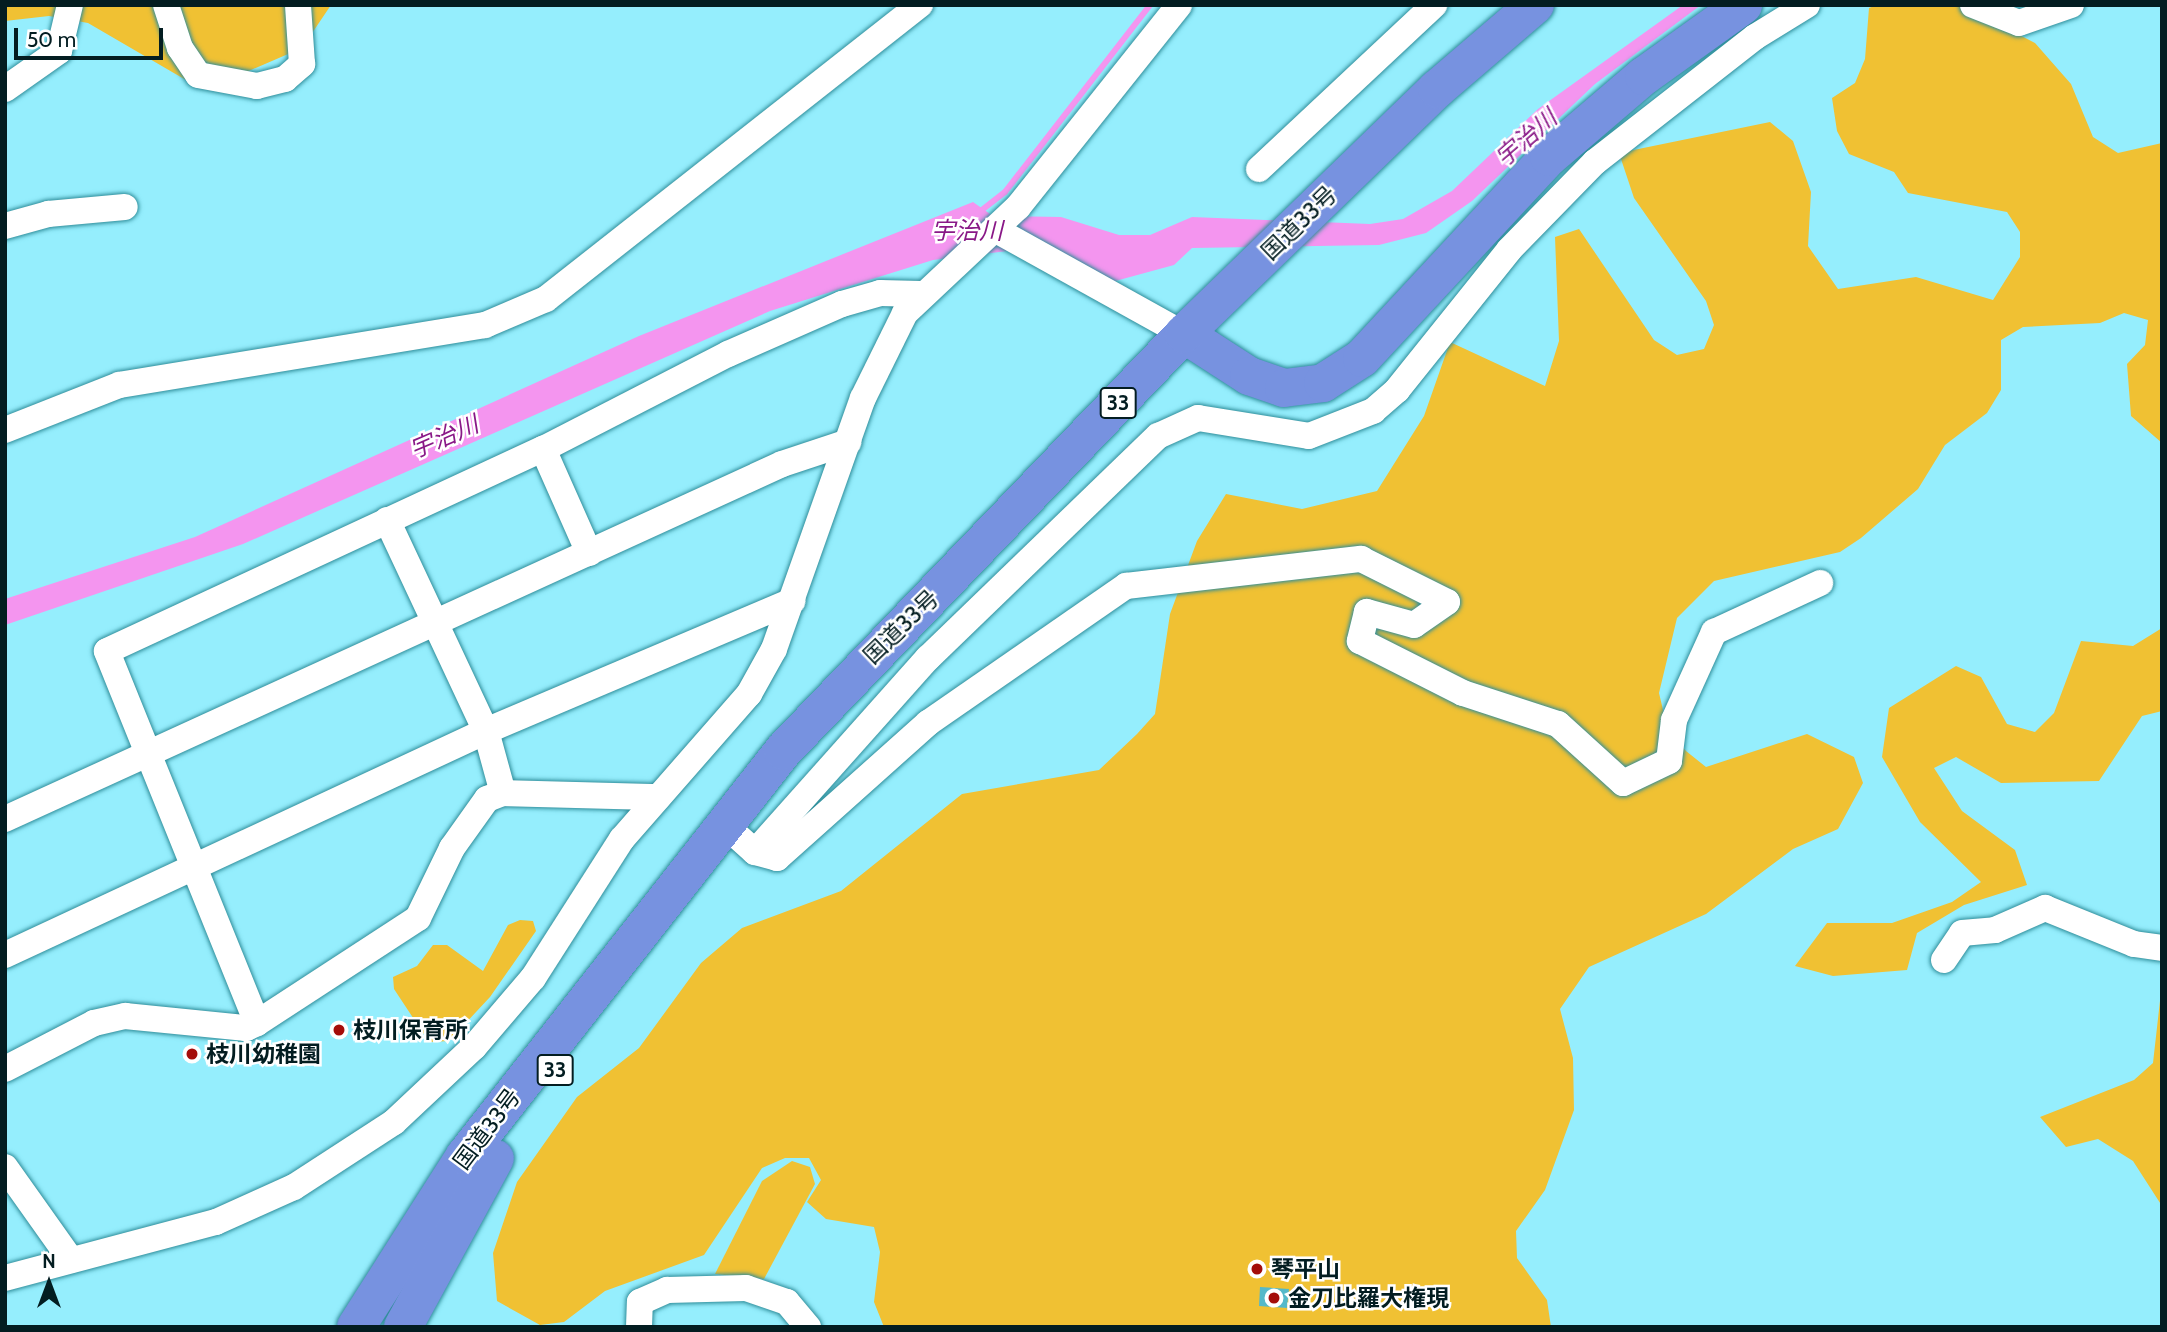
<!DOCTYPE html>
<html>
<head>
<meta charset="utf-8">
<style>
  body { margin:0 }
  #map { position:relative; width:2167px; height:1332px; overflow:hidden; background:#95eefd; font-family:Cabin,"Noto Sans JP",sans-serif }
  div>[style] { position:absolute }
  .green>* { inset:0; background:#f0c133 }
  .water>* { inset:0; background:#f495ef }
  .stream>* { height:6px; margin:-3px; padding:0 3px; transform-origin:3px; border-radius:3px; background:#f495ef }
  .building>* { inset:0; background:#55b9c9 }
  .roads { filter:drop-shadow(0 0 2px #2f8d9a) drop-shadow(0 0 2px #2f8d9a) }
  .minor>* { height:26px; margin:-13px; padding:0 13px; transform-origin:13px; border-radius:13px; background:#fff }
  .highway>* { height:38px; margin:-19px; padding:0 19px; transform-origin:19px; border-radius:19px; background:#7792e0 }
  .dots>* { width:19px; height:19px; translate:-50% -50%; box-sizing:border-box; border:4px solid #fff; border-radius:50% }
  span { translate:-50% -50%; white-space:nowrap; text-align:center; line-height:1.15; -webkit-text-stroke:5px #fff; paint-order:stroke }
  .shield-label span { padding:2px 5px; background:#fff; border:2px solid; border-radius:5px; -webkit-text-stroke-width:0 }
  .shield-label { font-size:21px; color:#031d21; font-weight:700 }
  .street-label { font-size:23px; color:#031d21 }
  .poi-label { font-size:23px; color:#031d21; font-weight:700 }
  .left { translate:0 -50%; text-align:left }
  .water-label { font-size:24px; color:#891887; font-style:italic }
  .frame { position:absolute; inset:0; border:7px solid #031d21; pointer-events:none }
  .north { position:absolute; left:14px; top:1248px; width:70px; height:70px; -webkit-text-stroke:5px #fff; paint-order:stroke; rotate:0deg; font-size:19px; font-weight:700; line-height:28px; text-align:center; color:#031d21 }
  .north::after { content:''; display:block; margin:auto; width:24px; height:32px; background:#031d21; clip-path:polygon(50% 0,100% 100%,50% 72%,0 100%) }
  .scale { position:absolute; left:14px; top:28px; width:149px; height:32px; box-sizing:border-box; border:4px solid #031d21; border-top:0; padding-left:9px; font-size:21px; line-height:24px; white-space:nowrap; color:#031d21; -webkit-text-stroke:5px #fff; paint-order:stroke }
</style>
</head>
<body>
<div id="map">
  <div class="green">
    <div style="clip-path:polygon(5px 5px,331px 5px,302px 48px,230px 79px,191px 83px,88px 23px,49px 16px,5px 21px)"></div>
    <div style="clip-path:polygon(1877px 5px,1962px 5px,2035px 43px,2071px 84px,2093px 137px,2118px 153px,2162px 143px,2162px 443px,2131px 416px,2127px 364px,2145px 345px,2148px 320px,2124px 313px,2100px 323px,2023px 327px,2001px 340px,2001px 390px,1987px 413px,1945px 445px,1918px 489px,1861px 538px,1840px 552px,1714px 581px,1677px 618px,1659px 693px,1668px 731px,1686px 751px,1706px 767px,1807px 734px,1854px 757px,1863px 783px,1838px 829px,1793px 849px,1706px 914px,1589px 967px,1560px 1009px,1573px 1058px,1574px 1110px,1545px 1190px,1516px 1231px,1517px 1258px,1547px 1300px,1551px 1327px,884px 1327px,874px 1302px,880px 1252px,874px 1227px,826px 1219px,807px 1202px,821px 1180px,809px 1158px,785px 1158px,762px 1168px,704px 1255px,605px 1291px,564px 1322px,540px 1325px,497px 1301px,493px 1253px,517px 1182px,577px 1097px,639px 1048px,701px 963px,742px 928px,841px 891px,962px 794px,1099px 770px,1137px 734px,1155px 714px,1170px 614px,1197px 541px,1226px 494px,1302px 509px,1377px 491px,1424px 416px,1450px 342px,1545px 386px,1559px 341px,1555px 237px,1579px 229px,1654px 340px,1677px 355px,1704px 349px,1714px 325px,1706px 301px,1634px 198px,1619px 153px,1770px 122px,1793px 141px,1811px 192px,1808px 246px,1838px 289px,1916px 277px,1993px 300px,2020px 257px,2020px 232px,2007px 212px,1908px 193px,1894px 172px,1849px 154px,1837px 131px,1832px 98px,1855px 83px,1865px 59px,1869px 8px)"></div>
    <div style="clip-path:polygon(2162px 628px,2162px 711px,2142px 716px,2099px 781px,2001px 783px,1956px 757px,1934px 768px,1962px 811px,2015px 850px,2027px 885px,1964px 905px,1917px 933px,1907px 970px,1833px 976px,1795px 966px,1827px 923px,1892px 923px,1952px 902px,1981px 882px,1920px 822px,1882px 757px,1889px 708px,1956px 666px,1981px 677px,2007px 724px,2035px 732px,2054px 713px,2081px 641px,2133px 646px)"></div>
    <div style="clip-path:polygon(520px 920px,533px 921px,536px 931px,490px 997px,449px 1041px,429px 1042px,394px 989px,393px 977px,417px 966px,433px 945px,447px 945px,483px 971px,508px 925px)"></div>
    <div style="clip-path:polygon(2162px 983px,2162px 1206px,2133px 1161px,2098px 1139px,2066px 1147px,2040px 1117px,2134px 1080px,2153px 1063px)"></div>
    <div style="clip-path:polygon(792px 1161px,810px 1167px,815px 1184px,764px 1279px,715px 1274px,762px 1181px)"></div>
  </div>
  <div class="water">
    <div style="clip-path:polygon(1683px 5px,1701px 5px,1595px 84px,1472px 201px,1426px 233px,1379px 245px,1192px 248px,1174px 265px,1108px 283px,1048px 246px,933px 260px,770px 311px,243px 544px,5px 625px,5px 599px,195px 537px,639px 336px,973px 202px,993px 216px,1061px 217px,1119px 235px,1150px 235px,1192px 217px,1370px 224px,1403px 219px,1452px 191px,1538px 109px)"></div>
  </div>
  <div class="stream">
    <div style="left:978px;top:213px;width:34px;rotate:-38deg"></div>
    <div style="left:1005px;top:192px;width:237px;rotate:-52.2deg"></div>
  </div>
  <div class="building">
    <div style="clip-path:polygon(1260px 1287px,1289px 1289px,1287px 1308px,1259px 1306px)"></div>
  </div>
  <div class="roads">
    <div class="minor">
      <div style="left:166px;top:5px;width:45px;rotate:72deg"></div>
      <div style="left:180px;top:48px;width:32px;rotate:56deg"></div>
      <div style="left:198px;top:75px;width:60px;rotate:10.6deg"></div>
      <div style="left:257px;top:86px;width:29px;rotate:-14deg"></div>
      <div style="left:285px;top:79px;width:23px;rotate:-41deg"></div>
      <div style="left:302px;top:64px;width:59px;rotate:-93.9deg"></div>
      <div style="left:1973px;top:5px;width:49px;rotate:21.4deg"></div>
      <div style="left:2019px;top:23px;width:55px;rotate:-19.1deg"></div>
      <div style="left:5px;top:89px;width:66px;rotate:-35.1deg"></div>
      <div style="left:59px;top:51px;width:47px;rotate:-76.6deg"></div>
      <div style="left:1259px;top:169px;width:240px;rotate:-43.1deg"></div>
      <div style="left:5px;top:226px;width:45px;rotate:-15.6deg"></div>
      <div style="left:48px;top:214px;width:77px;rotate:-5.2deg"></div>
      <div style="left:996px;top:230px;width:215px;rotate:29deg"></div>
      <div style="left:5px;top:430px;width:123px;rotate:-21.5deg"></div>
      <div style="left:119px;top:385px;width:371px;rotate:-9.3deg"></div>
      <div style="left:485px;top:325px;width:66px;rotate:-23.1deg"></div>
      <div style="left:546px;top:299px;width:476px;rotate:-38.2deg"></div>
      <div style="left:543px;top:449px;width:208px;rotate:-27.2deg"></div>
      <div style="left:728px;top:354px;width:124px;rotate:-23.7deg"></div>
      <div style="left:842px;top:304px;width:40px;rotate:-16deg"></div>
      <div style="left:880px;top:293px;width:41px;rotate:1.4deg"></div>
      <div style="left:387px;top:520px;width:233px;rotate:64.9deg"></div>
      <div style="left:486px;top:731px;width:64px;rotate:74.7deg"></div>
      <div style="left:5px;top:819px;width:854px;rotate:-24.55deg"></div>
      <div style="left:782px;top:464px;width:70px;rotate:-18.4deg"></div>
      <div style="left:725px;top:825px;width:40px;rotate:42deg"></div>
      <div style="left:755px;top:852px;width:23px;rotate:15deg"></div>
      <div style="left:777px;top:858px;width:203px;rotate:-41.8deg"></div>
      <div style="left:928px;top:723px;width:241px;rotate:-34.7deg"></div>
      <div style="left:1126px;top:586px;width:237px;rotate:-6.6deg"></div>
      <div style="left:1361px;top:559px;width:96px;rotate:26.6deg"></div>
      <div style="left:1447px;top:602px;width:40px;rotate:145.1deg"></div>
      <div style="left:1414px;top:625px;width:49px;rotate:-164.5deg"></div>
      <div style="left:1367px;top:612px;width:30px;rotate:104deg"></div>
      <div style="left:1360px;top:641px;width:115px;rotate:26.8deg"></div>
      <div style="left:1463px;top:693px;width:100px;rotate:18.1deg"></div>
      <div style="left:1558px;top:724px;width:88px;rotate:42.2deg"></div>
      <div style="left:1623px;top:783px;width:51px;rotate:-25.6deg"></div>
      <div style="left:1669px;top:761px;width:41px;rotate:-83deg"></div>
      <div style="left:1674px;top:720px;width:97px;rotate:-65.6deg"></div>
      <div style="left:1714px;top:632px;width:117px;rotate:-24.8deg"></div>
      <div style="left:755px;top:852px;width:260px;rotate:-48.3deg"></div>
      <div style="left:928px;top:658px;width:320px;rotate:-44deg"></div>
      <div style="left:1158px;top:436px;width:44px;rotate:-24.2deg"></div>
      <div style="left:1198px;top:418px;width:112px;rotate:9.2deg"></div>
      <div style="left:1309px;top:436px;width:69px;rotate:-21.3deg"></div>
      <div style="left:1373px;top:411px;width:32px;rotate:-41deg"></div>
      <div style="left:1397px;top:390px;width:179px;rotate:-51.3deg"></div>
      <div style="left:1509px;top:250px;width:123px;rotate:-45.7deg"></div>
      <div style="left:1595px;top:162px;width:203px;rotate:-38deg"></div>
      <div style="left:1755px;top:37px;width:61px;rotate:-31.6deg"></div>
      <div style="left:5px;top:955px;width:531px;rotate:-24.97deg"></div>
      <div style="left:486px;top:731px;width:333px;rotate:-23deg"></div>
      <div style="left:1944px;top:960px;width:32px;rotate:-56deg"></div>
      <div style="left:1962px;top:933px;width:33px;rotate:-5deg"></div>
      <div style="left:1995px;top:930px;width:55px;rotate:-23.7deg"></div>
      <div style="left:2045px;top:908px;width:96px;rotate:22deg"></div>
      <div style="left:2134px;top:944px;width:28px;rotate:8deg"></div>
      <div style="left:257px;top:1023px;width:401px;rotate:-112deg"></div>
      <div style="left:107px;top:651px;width:481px;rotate:-24.9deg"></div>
      <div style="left:543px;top:449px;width:114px;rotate:66.1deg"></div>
      <div style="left:5px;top:1069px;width:100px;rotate:-27.3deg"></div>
      <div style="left:94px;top:1023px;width:32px;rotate:-13deg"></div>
      <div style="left:125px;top:1016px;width:122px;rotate:5.7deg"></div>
      <div style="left:246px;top:1028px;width:12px;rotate:-24deg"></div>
      <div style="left:257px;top:1023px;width:192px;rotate:-33.1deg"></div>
      <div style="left:418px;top:918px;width:78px;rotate:-64.1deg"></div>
      <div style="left:452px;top:848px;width:60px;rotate:-54.5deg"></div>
      <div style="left:487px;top:799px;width:17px;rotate:-21deg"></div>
      <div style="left:503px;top:793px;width:155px;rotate:1.5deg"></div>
      <div style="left:5px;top:1167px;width:114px;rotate:54.6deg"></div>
      <div style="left:5px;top:1278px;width:218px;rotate:-14.9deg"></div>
      <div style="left:216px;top:1222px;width:85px;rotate:-24.2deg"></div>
      <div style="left:294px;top:1187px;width:119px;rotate:-33deg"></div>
      <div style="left:394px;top:1122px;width:110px;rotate:-43.2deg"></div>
      <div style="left:474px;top:1047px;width:91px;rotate:-49.5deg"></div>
      <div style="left:533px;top:978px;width:165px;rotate:-57.4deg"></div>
      <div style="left:622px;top:839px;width:193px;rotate:-48.8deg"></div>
      <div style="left:749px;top:694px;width:51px;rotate:-60.9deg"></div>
      <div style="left:774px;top:649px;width:266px;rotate:-70.5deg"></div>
      <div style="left:863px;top:398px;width:95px;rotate:-63.7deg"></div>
      <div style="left:905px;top:313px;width:155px;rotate:-43.2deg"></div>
      <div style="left:1018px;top:207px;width:258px;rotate:-51.4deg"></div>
      <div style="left:639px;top:1327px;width:25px;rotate:-88deg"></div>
      <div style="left:640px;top:1302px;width:30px;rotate:-24deg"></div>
      <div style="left:667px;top:1290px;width:79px;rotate:-1.5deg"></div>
      <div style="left:746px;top:1288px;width:43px;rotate:18.9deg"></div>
      <div style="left:787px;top:1302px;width:33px;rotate:50deg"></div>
    </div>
    <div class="highway">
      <div style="left:1184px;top:334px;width:77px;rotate:32.9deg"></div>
      <div style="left:1249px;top:376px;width:37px;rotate:19deg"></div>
      <div style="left:1284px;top:388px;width:39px;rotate:-7deg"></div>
      <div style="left:1323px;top:383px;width:46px;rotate:-32.7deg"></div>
      <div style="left:1362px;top:358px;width:275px;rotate:-47.1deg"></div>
      <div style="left:1549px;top:157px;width:125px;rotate:-40.5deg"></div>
      <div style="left:1644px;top:76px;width:122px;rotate:-35.6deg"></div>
      <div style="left:356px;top:1327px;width:203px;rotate:-57.5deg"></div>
      <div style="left:465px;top:1156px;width:515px;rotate:-51.86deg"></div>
      <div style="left:783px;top:751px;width:579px;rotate:-46.12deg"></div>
      <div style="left:1184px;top:334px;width:352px;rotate:-44.1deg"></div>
      <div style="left:1437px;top:89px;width:129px;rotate:-40.6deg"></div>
      <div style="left:403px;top:1327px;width:192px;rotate:-61.4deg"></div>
    </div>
  </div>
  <div class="dots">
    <div style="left:339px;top:1030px;background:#a40d0a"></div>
    <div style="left:192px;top:1054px;background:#a40d0a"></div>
    <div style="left:1257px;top:1269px;background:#a40d0a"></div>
    <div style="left:1274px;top:1298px;background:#a40d0a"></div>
  </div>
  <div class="shield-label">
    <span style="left:1118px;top:403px">33</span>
    <span style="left:555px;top:1070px">33</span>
  </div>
  <div class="street-label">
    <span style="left:1299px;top:223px;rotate:-44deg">国道33号</span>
    <span style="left:901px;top:627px;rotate:-44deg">国道33号</span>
    <span style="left:487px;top:1129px;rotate:-53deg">国道33号</span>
  </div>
  <div class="poi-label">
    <span class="left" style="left:353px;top:1030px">枝川保育所</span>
    <span class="left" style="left:206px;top:1054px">枝川幼稚園</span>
    <span class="left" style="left:1271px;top:1269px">琴平山</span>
    <span class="left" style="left:1288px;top:1298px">金刀比羅大権現</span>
  </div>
  <div class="water-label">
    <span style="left:1526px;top:138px;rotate:-41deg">宇治川</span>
    <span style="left:967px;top:231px">宇治川</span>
    <span style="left:444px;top:437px;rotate:-23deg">宇治川</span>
  </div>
  <div class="frame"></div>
  <div class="north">N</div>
  <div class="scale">50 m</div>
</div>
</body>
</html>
